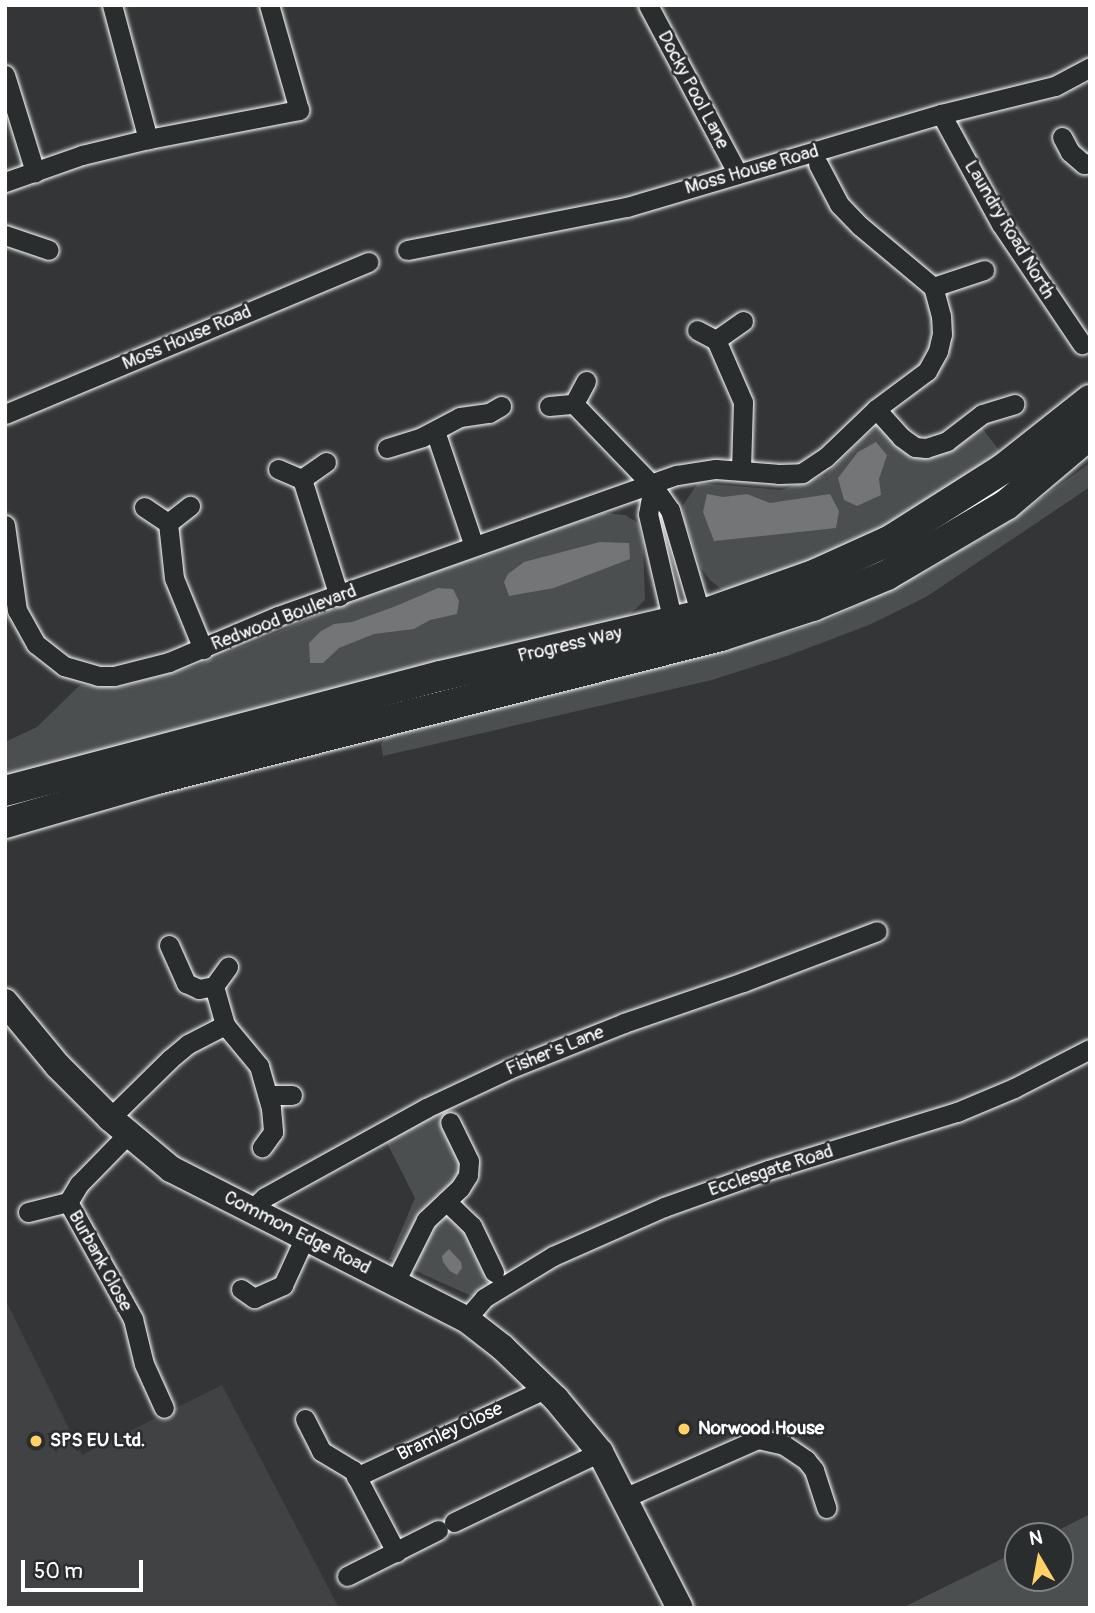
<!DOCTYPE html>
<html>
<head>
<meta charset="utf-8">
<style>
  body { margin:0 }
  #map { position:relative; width:1095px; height:1613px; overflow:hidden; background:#333536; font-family:Pangolin,sans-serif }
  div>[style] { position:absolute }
  .built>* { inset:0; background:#404243 }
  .green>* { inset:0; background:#4c4f50 }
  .water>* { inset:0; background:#737576 }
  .roads { filter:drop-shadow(0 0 2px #fff) drop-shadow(0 0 2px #fff) }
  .minor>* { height:19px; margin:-9.5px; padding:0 9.5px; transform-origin:9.5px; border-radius:9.5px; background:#2a2d2e }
  .secondary>* { height:26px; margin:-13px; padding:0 13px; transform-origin:13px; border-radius:13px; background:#2a2d2e }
  .primary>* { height:30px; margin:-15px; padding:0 15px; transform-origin:15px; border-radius:15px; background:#2a2d2e }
  .dots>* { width:19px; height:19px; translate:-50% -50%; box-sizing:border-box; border:4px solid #2a2d2e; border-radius:50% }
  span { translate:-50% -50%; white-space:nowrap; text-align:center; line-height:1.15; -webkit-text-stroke:5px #2a2d2e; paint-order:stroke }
  .street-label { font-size:19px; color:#fff }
  .poi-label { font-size:19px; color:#fff; font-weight:700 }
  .left { translate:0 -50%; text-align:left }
  .frame { position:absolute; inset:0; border:7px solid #fff; pointer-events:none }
  .north { position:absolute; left:1004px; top:1522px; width:70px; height:70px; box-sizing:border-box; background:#2a2d2e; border:2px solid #7f8182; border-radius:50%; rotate:350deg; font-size:19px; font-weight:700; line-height:28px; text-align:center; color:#fff }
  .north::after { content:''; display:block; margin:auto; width:24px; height:32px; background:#ffd166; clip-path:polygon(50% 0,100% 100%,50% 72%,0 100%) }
  .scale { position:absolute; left:21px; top:1560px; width:122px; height:32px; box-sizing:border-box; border:4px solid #fff; border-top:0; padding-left:9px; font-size:21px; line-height:24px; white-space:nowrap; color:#fff; -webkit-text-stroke:5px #2a2d2e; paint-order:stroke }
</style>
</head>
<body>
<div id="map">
  <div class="built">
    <div style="clip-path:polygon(5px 1299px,82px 1455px,222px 1385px,339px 1608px,5px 1608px)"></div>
  </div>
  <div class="green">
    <div style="clip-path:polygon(975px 419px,1002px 454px,878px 533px,737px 592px,721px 589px,710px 580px,701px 568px,684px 519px,683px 505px,698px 483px,781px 490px,826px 475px,866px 435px,886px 421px,915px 447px)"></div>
    <div style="clip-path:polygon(1090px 463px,1090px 487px,926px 597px,869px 625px,787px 656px,712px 680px,383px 756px,381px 744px,386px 737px,422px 724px,722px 652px,828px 620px,930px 569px,1013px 519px)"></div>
    <div style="clip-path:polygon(604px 513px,625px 515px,638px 523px,643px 543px,645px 600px,624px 620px,5px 784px,5px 742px,37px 727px,80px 685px,120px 687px,195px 666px,397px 583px)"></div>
    <div style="clip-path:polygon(444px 1110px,469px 1161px,447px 1202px,499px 1281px,476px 1298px,389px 1259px,415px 1198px,385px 1139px)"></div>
    <div style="clip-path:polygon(1090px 1514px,1090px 1608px,902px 1608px,1018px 1551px,1018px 1578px,1060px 1578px,1060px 1536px,1047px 1536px)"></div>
  </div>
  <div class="water">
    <div style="clip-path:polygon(876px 442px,887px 455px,879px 479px,881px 495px,857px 506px,844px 500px,838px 478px,858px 452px)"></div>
    <div style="clip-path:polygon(707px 494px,723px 497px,747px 494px,770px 503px,830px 494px,839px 511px,836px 528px,714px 541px,703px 512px)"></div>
    <div style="clip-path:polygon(600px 542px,629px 543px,630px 559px,554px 588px,509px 596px,504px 582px,508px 574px,524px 562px)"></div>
    <div style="clip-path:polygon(438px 588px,453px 589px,459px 601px,457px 614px,430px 620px,414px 629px,374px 634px,339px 648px,323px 663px,310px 663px,309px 643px,321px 631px,334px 624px,352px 622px,396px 606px)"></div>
    <div style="clip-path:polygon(449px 1249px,461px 1262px,462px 1268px,457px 1275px,450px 1271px,443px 1262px,442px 1256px)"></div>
  </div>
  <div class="roads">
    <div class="minor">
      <div style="left:112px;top:5px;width:139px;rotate:75deg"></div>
      <div style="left:648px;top:5px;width:191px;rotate:62deg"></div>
      <div style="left:5px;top:75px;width:102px;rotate:72.8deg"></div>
      <div style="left:941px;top:114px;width:125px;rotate:61.4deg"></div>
      <div style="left:1001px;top:224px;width:145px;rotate:56deg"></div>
      <div style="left:1062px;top:137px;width:17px;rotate:62deg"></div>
      <div style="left:1070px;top:152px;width:18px;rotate:41deg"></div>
      <div style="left:1084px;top:164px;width:6px;rotate:-9deg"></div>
      <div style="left:5px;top:182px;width:82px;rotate:-19.3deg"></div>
      <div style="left:82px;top:155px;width:68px;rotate:-13.6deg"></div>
      <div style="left:148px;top:139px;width:154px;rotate:-10.9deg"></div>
      <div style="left:299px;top:110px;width:109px;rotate:-105.9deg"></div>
      <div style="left:5px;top:235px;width:46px;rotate:18.8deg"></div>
      <div style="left:407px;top:250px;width:224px;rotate:-11.1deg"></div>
      <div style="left:627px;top:207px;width:327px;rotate:-16.5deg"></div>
      <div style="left:941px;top:114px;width:117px;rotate:-13.8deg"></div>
      <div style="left:1055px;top:86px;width:40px;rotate:-28deg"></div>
      <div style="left:933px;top:287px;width:54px;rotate:-18.4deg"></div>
      <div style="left:697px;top:330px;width:21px;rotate:28deg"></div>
      <div style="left:586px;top:381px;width:26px;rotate:118deg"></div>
      <div style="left:574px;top:404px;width:114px;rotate:46.1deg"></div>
      <div style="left:653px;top:486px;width:29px;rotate:55deg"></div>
      <div style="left:670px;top:510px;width:109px;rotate:73.6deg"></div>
      <div style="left:549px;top:406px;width:25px;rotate:-5deg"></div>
      <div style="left:876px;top:409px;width:38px;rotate:48deg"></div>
      <div style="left:901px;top:437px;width:17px;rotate:36deg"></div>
      <div style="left:915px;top:447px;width:11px;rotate:5deg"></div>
      <div style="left:926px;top:448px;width:22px;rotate:-18deg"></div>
      <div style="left:947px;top:441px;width:44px;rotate:-37.6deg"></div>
      <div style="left:982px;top:414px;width:34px;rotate:-17deg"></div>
      <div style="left:5px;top:414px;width:394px;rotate:-22.7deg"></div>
      <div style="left:435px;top:431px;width:121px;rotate:71.3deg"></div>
      <div style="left:387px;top:448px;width:37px;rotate:-17deg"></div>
      <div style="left:422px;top:437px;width:43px;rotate:-27.8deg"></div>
      <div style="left:460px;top:417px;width:29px;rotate:-8deg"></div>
      <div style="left:489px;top:413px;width:14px;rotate:-30deg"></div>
      <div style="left:326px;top:462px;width:29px;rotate:145deg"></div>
      <div style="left:302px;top:479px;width:123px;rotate:72.5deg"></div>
      <div style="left:278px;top:469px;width:26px;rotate:23deg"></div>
      <div style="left:741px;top:470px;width:68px;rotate:-88.3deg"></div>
      <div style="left:743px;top:402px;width:68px;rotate:-113.5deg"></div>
      <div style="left:716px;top:340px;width:33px;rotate:-35deg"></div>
      <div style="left:653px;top:486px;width:28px;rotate:100deg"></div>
      <div style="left:648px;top:514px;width:111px;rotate:77deg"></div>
      <div style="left:144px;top:507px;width:29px;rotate:34deg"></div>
      <div style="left:168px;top:523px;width:55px;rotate:83.8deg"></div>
      <div style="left:174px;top:578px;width:77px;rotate:67.8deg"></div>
      <div style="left:168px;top:523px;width:28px;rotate:-38deg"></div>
      <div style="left:5px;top:525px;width:86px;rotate:82deg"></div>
      <div style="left:17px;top:610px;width:39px;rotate:61deg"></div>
      <div style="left:36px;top:644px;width:36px;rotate:38deg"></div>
      <div style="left:64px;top:666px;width:35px;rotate:16deg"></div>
      <div style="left:98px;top:676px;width:16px"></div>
      <div style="left:114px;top:676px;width:57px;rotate:-14.3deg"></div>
      <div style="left:169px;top:662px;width:118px;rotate:-22.9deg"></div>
      <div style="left:278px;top:616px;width:423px;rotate:-19.5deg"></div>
      <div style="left:677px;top:475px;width:39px;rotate:-9deg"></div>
      <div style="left:716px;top:469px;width:63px;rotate:4.5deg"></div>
      <div style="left:779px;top:474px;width:23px;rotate:-2deg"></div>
      <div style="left:802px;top:473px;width:29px;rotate:-34deg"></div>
      <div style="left:826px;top:457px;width:69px;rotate:-43.8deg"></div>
      <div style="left:876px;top:409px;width:64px;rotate:-36.7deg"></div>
      <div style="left:927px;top:371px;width:23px;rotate:-61deg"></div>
      <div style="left:938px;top:351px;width:17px;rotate:-77deg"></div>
      <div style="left:942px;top:334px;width:18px;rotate:-93deg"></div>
      <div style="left:941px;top:316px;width:30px;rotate:-105deg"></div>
      <div style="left:933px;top:287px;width:95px;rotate:-140.1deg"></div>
      <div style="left:860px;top:226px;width:30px;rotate:-134deg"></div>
      <div style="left:839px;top:204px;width:45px;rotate:-117.7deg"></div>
      <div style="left:169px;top:945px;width:42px;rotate:65.9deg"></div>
      <div style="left:186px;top:983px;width:14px;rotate:25deg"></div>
      <div style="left:199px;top:989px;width:15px;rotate:-11deg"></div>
      <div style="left:214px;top:986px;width:41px;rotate:74.2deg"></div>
      <div style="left:225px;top:1025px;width:53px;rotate:50.3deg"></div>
      <div style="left:259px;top:1066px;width:44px;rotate:74.1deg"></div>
      <div style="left:271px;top:1108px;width:24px;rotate:85deg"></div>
      <div style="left:273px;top:1132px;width:19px;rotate:126deg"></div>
      <div style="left:214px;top:986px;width:24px;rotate:-54deg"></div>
      <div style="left:268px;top:1095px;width:24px"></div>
      <div style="left:110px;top:1118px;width:84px;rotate:-44.5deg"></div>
      <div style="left:170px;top:1059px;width:23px;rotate:-40deg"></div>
      <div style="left:188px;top:1044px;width:42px;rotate:-27.2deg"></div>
      <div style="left:127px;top:1135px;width:69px;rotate:134.4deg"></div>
      <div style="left:79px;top:1184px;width:21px;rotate:121deg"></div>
      <div style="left:68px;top:1202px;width:134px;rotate:60.9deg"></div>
      <div style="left:133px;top:1319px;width:46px;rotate:76.3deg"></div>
      <div style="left:144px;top:1364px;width:48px;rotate:65.6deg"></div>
      <div style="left:446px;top:1201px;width:36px;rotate:44deg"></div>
      <div style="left:472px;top:1226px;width:51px;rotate:64.4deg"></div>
      <div style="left:251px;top:1210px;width:19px;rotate:-43deg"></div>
      <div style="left:265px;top:1197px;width:184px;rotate:-28.9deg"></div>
      <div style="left:426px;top:1108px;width:92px;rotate:-25.2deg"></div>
      <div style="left:509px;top:1069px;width:124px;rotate:-21.8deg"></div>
      <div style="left:624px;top:1023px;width:126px;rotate:-19deg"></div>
      <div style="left:743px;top:982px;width:143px;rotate:-20.8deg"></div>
      <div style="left:28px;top:1212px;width:41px;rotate:-14deg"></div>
      <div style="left:395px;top:1282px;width:69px;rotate:-63.4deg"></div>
      <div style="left:426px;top:1220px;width:47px;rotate:-43.3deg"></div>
      <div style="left:460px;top:1188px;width:15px;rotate:-58deg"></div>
      <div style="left:468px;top:1175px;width:14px;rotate:-86deg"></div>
      <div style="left:469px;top:1161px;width:43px;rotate:-116deg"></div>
      <div style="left:241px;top:1289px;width:16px;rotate:35deg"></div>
      <div style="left:254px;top:1298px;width:32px;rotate:-24deg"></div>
      <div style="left:283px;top:1285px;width:53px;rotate:-65.4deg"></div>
      <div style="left:466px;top:1319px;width:28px;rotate:-49deg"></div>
      <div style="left:484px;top:1298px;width:81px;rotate:-31.3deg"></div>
      <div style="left:553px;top:1256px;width:121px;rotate:-23.8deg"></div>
      <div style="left:664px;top:1207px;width:110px;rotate:-19.6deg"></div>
      <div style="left:768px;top:1170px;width:198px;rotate:-17.1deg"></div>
      <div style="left:957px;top:1112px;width:62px;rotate:-22.8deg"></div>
      <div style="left:1014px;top:1088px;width:85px;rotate:-27.2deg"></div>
      <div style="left:305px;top:1419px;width:36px;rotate:63deg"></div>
      <div style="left:321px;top:1451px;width:37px;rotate:31deg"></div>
      <div style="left:353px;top:1470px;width:93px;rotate:62.3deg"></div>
      <div style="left:356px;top:1477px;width:208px;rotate:-25deg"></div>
      <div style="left:624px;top:1498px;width:146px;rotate:-23.8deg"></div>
      <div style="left:758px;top:1439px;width:27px;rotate:13deg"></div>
      <div style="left:784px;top:1445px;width:27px;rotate:34deg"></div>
      <div style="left:806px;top:1460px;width:13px;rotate:51deg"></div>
      <div style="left:814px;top:1470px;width:40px;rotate:72deg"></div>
      <div style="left:454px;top:1522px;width:162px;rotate:-25.6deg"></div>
      <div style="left:347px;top:1576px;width:102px;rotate:-26.8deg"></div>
    </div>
    <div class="secondary">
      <div style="left:5px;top:1002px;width:83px;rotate:50.4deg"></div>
      <div style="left:58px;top:1066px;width:74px;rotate:45deg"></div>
      <div style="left:110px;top:1118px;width:80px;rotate:39.9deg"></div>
      <div style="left:171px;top:1169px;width:331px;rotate:27deg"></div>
      <div style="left:466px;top:1319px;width:46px;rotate:37.9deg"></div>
      <div style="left:502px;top:1347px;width:75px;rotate:43.9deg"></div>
      <div style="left:556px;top:1399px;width:69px;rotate:50.3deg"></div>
      <div style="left:600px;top:1452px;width:175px;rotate:62.9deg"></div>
    </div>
    <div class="primary">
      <div style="left:5px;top:791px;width:451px;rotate:-14.8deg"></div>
      <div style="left:441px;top:676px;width:267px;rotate:-13.2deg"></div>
      <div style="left:701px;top:615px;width:122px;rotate:-19.6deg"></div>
      <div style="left:816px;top:574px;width:82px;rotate:-24.4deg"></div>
      <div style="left:891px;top:540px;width:133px;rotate:-32.4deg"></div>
      <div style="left:1003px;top:469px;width:111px;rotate:-38.4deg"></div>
      <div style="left:5px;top:823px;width:158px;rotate:-16.1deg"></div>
      <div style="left:157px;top:779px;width:582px;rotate:-14.23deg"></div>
      <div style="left:721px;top:636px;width:97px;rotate:-18.1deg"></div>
      <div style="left:813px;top:606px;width:80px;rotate:-22.7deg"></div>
      <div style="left:887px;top:575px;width:138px;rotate:-30.5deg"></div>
      <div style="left:1006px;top:505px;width:110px;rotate:-40.2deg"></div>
    </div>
  </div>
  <div class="dots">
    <div style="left:684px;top:1429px;background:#ffd166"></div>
    <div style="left:36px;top:1441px;background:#ffd166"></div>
  </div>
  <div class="street-label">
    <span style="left:693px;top:90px;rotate:62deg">Docky Pool Lane</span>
    <span style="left:752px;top:170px;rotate:-16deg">Moss House Road</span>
    <span style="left:1009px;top:230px;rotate:59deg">Laundry Road North</span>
    <span style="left:187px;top:338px;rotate:-23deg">Moss House Road</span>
    <span style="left:284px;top:618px;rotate:-21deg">Redwood Boulevard</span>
    <span style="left:570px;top:645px;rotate:-13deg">Progress Way</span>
    <span style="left:555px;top:1051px;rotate:-22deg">Fisher's Lane</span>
    <span style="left:771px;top:1171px;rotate:-18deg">Ecclesgate Road</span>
    <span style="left:297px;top:1233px;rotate:27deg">Common Edge Road</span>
    <span style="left:100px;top:1261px;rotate:61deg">Burbank Close</span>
    <span style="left:450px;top:1432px;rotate:-25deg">Bramley Close</span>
  </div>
  <div class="poi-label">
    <span class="left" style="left:698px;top:1429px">Norwood House</span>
    <span class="left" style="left:50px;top:1441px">SPS EU Ltd.</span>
  </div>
  <div class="frame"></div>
  <div class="north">N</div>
  <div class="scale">50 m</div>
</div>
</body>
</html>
